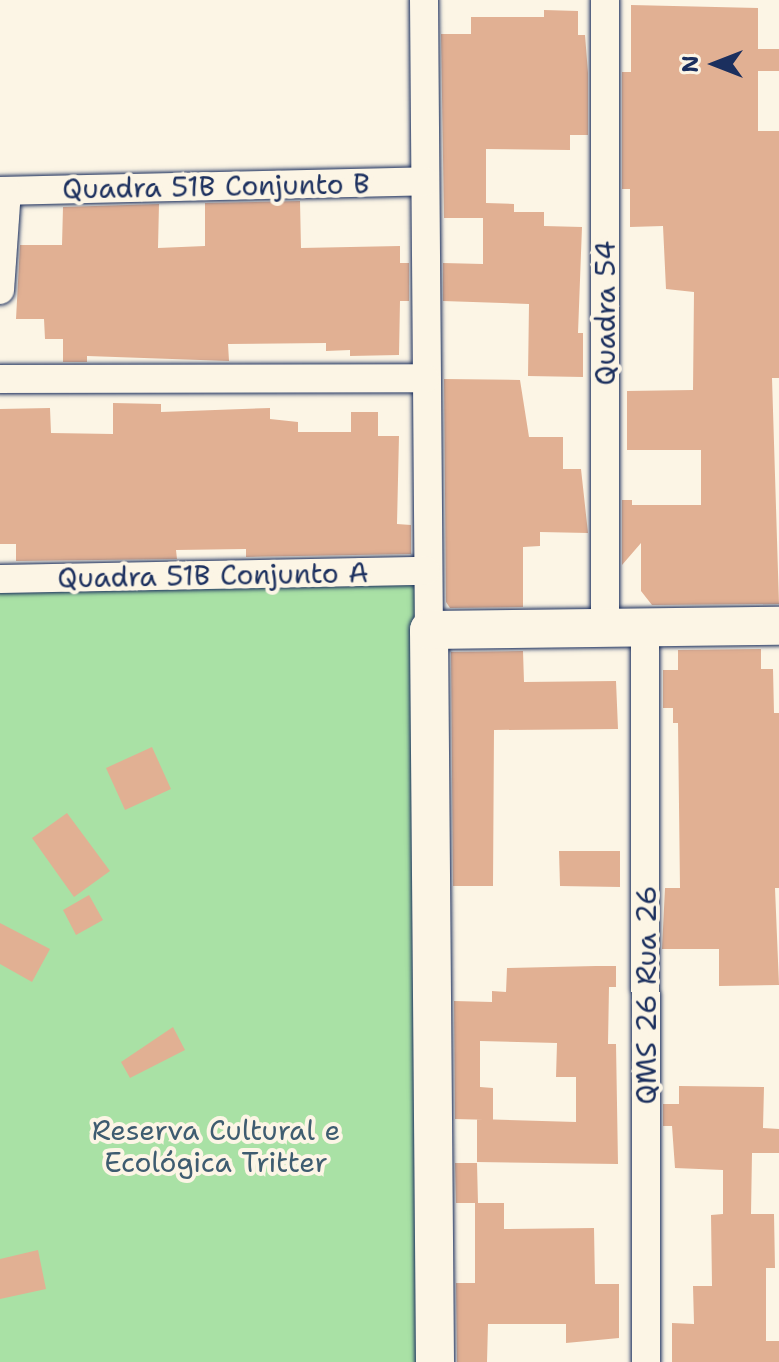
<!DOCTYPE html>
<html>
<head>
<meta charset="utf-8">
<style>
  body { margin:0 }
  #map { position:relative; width:779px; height:1362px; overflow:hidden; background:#fcf5e5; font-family:"Shantell Sans",sans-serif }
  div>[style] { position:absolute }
  .green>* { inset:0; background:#a9e1a5 }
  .building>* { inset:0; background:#e1b093 }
  .roads { filter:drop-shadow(0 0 2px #1b2f5e) drop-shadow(0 0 2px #1b2f5e) }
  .street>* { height:28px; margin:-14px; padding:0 14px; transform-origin:14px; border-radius:14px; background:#fcf5e5 }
  .secondary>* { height:38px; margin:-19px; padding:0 19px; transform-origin:19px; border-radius:19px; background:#fcf5e5 }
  span { translate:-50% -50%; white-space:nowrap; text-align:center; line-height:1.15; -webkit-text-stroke:8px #fcf5e5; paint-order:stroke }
  .street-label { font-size:28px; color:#1b2f5e }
  .park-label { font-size:28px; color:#3e5c70 }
  .north { position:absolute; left:675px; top:24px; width:80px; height:80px; -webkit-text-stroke:6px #fcf5e5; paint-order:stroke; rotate:270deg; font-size:22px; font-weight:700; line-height:32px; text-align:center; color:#1b2f5e }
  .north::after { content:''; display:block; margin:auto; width:28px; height:36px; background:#1b2f5e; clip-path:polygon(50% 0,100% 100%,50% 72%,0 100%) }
</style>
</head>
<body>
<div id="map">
  <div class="green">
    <div style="clip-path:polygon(422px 575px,433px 1362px,0 1362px,0 578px)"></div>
  </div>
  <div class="building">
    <div style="clip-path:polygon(631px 5px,758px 8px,758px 49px,779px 49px,779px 71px,758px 71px,758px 131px,779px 131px,779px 378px,772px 378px,779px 604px,652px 605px,641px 591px,641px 543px,622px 565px,622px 500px,632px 500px,632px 505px,701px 505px,701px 450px,627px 450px,627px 391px,693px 390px,694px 292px,666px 289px,663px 226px,630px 227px,630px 189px,622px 189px,622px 72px,631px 72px)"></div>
    <div style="clip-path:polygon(544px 10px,578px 11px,578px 35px,585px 35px,588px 73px,588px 135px,570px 135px,570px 150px,486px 149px,486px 203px,514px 204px,514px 212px,544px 212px,544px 226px,582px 227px,578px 333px,583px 333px,583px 377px,528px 376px,529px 304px,443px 301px,443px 263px,483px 264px,483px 218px,444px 218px,441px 34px,471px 34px,471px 17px,544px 17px)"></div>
    <div style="clip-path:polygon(300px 201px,301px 248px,400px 246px,400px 263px,409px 263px,409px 301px,400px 301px,399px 355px,350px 356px,350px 350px,326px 351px,326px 343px,228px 344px,229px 361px,87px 356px,87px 362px,63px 362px,63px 339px,45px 339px,44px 319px,16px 319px,20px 245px,62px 245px,63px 207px,159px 204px,158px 248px,205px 246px,205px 203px)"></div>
    <div style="clip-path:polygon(444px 379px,520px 380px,529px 437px,563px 437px,563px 469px,581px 469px,588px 533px,540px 532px,540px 546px,523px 547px,523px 607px,450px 608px,446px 602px)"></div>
    <div style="clip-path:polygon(113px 403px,161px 404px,161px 412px,270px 408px,270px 419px,298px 422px,298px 432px,351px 432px,351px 412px,378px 412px,378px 436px,399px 436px,397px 524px,411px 525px,411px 554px,246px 557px,246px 549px,176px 550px,177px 559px,16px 561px,16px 544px,0 544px,0 409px,50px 408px,51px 433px,113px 434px)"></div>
    <div style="clip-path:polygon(761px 649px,761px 669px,773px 669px,774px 713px,779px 713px,779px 888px,775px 888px,779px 985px,719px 986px,719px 949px,662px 949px,665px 888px,680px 888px,678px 723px,673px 723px,673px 708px,663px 708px,663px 670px,678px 670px,678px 650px)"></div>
    <div style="clip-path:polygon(523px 651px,524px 682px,616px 681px,618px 729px,494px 730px,493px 886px,453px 886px,451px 652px)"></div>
    <div style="clip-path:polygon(152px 747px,171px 789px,125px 810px,106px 768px)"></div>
    <div style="clip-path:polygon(67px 813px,110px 871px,74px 897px,32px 838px)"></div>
    <div style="clip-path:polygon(559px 851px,620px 851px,620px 887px,560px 886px)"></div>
    <div style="clip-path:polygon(89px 895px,103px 920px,76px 935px,63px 910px)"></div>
    <div style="clip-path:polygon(0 923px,50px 949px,32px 982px,0 964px)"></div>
    <div style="clip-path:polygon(596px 966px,616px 966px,616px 987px,609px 987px,608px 1044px,616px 1044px,618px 1164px,477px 1162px,477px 1119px,576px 1122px,576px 1077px,556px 1077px,557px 1043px,480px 1041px,480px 1087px,493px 1088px,493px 1120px,455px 1119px,454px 1001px,492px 1002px,492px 991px,506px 992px,507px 968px)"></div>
    <div style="clip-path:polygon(173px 1027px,185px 1050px,130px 1078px,121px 1062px)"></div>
    <div style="clip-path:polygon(679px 1086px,764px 1087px,763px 1128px,779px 1129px,779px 1153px,752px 1153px,751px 1214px,774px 1214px,775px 1268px,766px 1268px,766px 1341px,779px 1341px,779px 1362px,672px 1362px,672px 1323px,694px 1324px,693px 1286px,712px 1286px,711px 1215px,723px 1214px,723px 1170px,675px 1168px,672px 1126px,663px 1126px,663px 1104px,679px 1104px)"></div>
    <div style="clip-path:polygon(455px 1163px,477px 1163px,478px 1203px,504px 1203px,504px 1229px,594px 1228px,595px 1284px,619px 1284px,619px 1338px,566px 1343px,566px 1324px,488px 1324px,487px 1362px,457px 1362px,456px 1283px,475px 1283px,475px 1203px,456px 1203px)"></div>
    <div style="clip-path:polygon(38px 1250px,46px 1289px,0 1299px,0 1259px)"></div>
  </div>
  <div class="roads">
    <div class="street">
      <div style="left:424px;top:0;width:630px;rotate:89.55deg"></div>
      <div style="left:605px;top:0;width:626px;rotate:90deg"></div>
      <div style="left:0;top:191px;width:425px;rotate:-1.3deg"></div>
      <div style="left:0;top:290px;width:99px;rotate:-86deg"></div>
      <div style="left:0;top:379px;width:425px;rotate:-0.1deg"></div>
      <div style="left:0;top:579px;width:426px;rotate:-1.1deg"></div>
      <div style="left:645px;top:627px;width:735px;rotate:89.92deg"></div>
    </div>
    <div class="secondary">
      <div style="left:435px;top:1362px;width:732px;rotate:-90.47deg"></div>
      <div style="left:429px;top:630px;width:350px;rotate:-0.7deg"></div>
    </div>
  </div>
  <div class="street-label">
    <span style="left:216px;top:186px;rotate:-1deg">Quadra 51B Conjunto B</span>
    <span style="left:605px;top:313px;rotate:-90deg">Quadra 54</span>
    <span style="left:213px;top:575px;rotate:-1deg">Quadra 51B Conjunto A</span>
    <span style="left:646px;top:995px;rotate:-90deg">QMS 26 Rua 26</span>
  </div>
  <div class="park-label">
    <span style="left:216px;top:1146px">Reserva Cultural e<br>Ecológica Tritter</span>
  </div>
  <div class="north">N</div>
</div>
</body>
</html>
